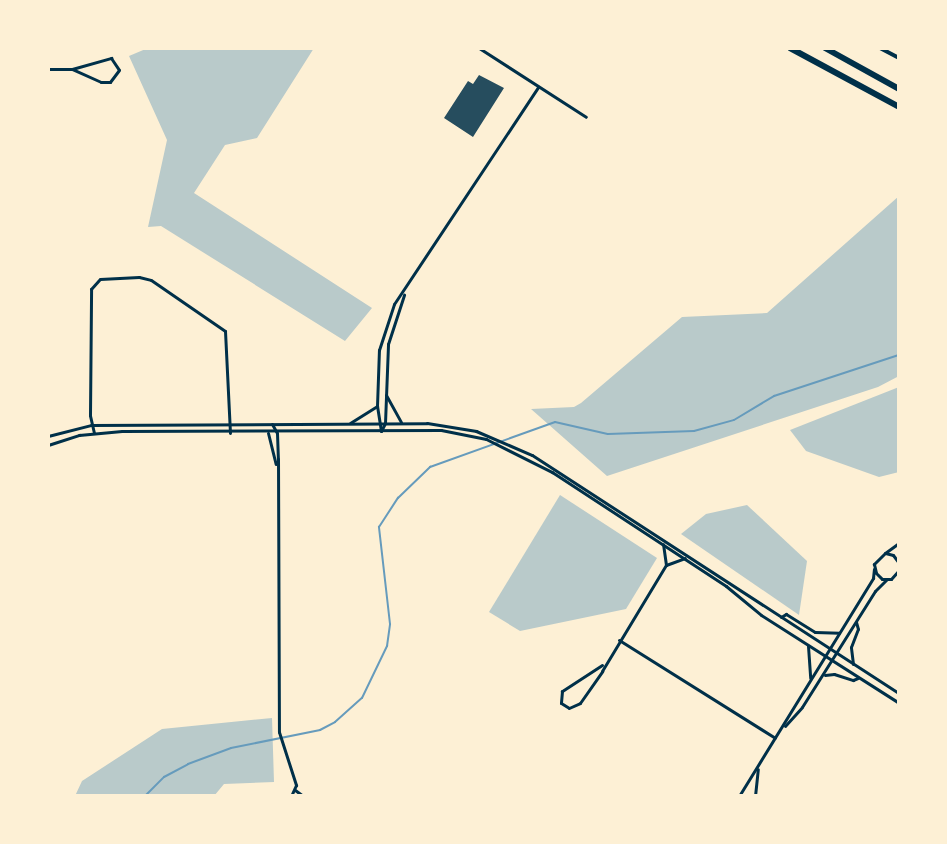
<!DOCTYPE html>
<html>
<head>
<meta charset="utf-8">
<style>
  body { margin:0 }
  #map { position:relative; width:947px; height:844px; overflow:hidden; background:#fdf0d5; font-family:Overpass,sans-serif }
  div>[style] { position:absolute }
  .green>* { inset:0; background:#b9caca }
  .stream>* { height:2px; margin:-1px; padding:0 1px; transform-origin:1px; border-radius:1px; background:#669bbc }
  .building>* { inset:0; background:#264d5e }
  .path>* { height:2px; margin:-1px; padding:0 1px; transform-origin:1px; border-radius:1px; background:#003049 }
  .minor>* { height:3px; margin:-1.5px; padding:0 1.5px; transform-origin:1.5px; border-radius:1.5px; background:#003049 }
  .tertiary>* { height:4px; margin:-2px; padding:0 2px; transform-origin:2px; border-radius:2px; background:#003049 }
  .motorway>* { height:6px; margin:-3px; padding:0 3px; transform-origin:3px; border-radius:3px; background:#003049 }
  span { translate:-50% -50%; white-space:nowrap; text-align:center; line-height:1.15; -webkit-text-stroke:6px #fdf0d5; paint-order:stroke }
  .frame { position:absolute; inset:0; border:50px solid #fdf0d5; pointer-events:none }
</style>
</head>
<body>
<div id="map">
  <div class="green">
    <div style="clip-path:polygon(148px 48px,314px 48px,257px 138px,225px 145px,194px 193px,372px 308px,345px 341px,161px 226px,148px 227px,167px 140px,129px 56px)"></div>
    <div style="clip-path:polygon(899px 196px,899px 376px,878px 387px,607px 476px,531px 409px,574px 407px,581px 403px,682px 317px,767px 313px)"></div>
    <div style="clip-path:polygon(899px 387px,899px 472px,879px 477px,806px 451px,790px 430px)"></div>
    <div style="clip-path:polygon(560px 495px,657px 558px,626px 609px,520px 631px,489px 612px)"></div>
    <div style="clip-path:polygon(747px 505px,807px 561px,799px 615px,681px 534px,706px 514px)"></div>
    <div style="clip-path:polygon(272px 718px,274px 782px,224px 784px,214px 796px,75px 796px,82px 781px,162px 729px)"></div>
  </div>
  <div class="stream">
    <div style="left:145px;top:796px;width:27px;rotate:-45deg"></div>
    <div style="left:164px;top:777px;width:27px;rotate:-28deg"></div>
    <div style="left:188px;top:764px;width:46px;rotate:-20.4deg"></div>
    <div style="left:231px;top:748px;width:91px;rotate:-11.4deg"></div>
    <div style="left:320px;top:730px;width:17px;rotate:-28deg"></div>
    <div style="left:335px;top:722px;width:36px;rotate:-42deg"></div>
    <div style="left:362px;top:698px;width:58px;rotate:-64.3deg"></div>
    <div style="left:387px;top:646px;width:22px;rotate:-82deg"></div>
    <div style="left:390px;top:624px;width:98px;rotate:-96.5deg"></div>
    <div style="left:379px;top:527px;width:35px;rotate:-57deg"></div>
    <div style="left:398px;top:498px;width:45px;rotate:-44.1deg"></div>
    <div style="left:430px;top:467px;width:133px;rotate:-19.8deg"></div>
    <div style="left:555px;top:422px;width:54px;rotate:12.8deg"></div>
    <div style="left:608px;top:434px;width:86px;rotate:-2deg"></div>
    <div style="left:694px;top:431px;width:41px;rotate:-15.4deg"></div>
    <div style="left:734px;top:420px;width:47px;rotate:-31deg"></div>
    <div style="left:774px;top:396px;width:132px;rotate:-18.2deg"></div>
  </div>
  <div class="building">
    <div style="clip-path:polygon(479px 75px,504px 88px,473px 137px,444px 118px,468px 81px,473px 84px)"></div>
  </div>
  <div class="path">
    <div style="left:895px;top:48px;width:4px;rotate:27deg"></div>
  </div>
  <div class="minor">
    <div style="left:479px;top:48px;width:127px;rotate:32.8deg"></div>
    <div style="left:48px;top:69px;width:24px"></div>
    <div style="left:72px;top:69px;width:41px;rotate:-15.8deg"></div>
    <div style="left:111px;top:58px;width:14px;rotate:56deg"></div>
    <div style="left:119px;top:70px;width:15px;rotate:127deg"></div>
    <div style="left:110px;top:82px;width:9px;rotate:180deg"></div>
    <div style="left:101px;top:82px;width:32px;rotate:-156deg"></div>
    <div style="left:386px;top:395px;width:31px;rotate:61deg"></div>
    <div style="left:350px;top:423px;width:32px;rotate:-32deg"></div>
    <div style="left:272px;top:424px;width:10px;rotate:61deg"></div>
    <div style="left:277px;top:433px;width:26px;rotate:88deg"></div>
    <div style="left:278px;top:459px;width:273px;rotate:89.8deg"></div>
    <div style="left:279px;top:732px;width:56px;rotate:72.2deg"></div>
    <div style="left:296px;top:785px;width:12px;rotate:114deg"></div>
    <div style="left:381px;top:431px;width:25px;rotate:-99deg"></div>
    <div style="left:377px;top:406px;width:56px;rotate:-88deg"></div>
    <div style="left:379px;top:350px;width:48px;rotate:-71.9deg"></div>
    <div style="left:394px;top:304px;width:260px;rotate:-56.4deg"></div>
    <div style="left:381px;top:431px;width:9px;rotate:-63deg"></div>
    <div style="left:385px;top:423px;width:79px;rotate:-87.8deg"></div>
    <div style="left:388px;top:344px;width:52px;rotate:-71.9deg"></div>
    <div style="left:94px;top:433px;width:18px;rotate:-103deg"></div>
    <div style="left:90px;top:415px;width:126px;rotate:-89.5deg"></div>
    <div style="left:91px;top:289px;width:13px;rotate:-48deg"></div>
    <div style="left:100px;top:279px;width:39px;rotate:-3deg"></div>
    <div style="left:139px;top:277px;width:12px;rotate:14deg"></div>
    <div style="left:151px;top:280px;width:90px;rotate:34.6deg"></div>
    <div style="left:225px;top:331px;width:102px;rotate:87.2deg"></div>
    <div style="left:268px;top:433px;width:32px;rotate:76deg"></div>
    <div style="left:48px;top:436px;width:44px;rotate:-14.3deg"></div>
    <div style="left:91px;top:425px;width:336px;rotate:-0.3deg"></div>
    <div style="left:427px;top:423px;width:50px;rotate:9.3deg"></div>
    <div style="left:476px;top:431px;width:61px;rotate:23.2deg"></div>
    <div style="left:532px;top:455px;width:437px;rotate:33deg"></div>
    <div style="left:48px;top:445px;width:33px;rotate:-18deg"></div>
    <div style="left:79px;top:435px;width:43px;rotate:-5.3deg"></div>
    <div style="left:122px;top:431px;width:319px;rotate:-0.2deg"></div>
    <div style="left:441px;top:430px;width:46px;rotate:11.3deg"></div>
    <div style="left:486px;top:439px;width:74px;rotate:26.6deg"></div>
    <div style="left:552px;top:472px;width:208px;rotate:33.2deg"></div>
    <div style="left:726px;top:586px;width:45px;rotate:39.6deg"></div>
    <div style="left:761px;top:615px;width:164px;rotate:32.5deg"></div>
    <div style="left:885px;top:553px;width:17px;rotate:-36deg"></div>
    <div style="left:899px;top:563px;width:10px;rotate:-127deg"></div>
    <div style="left:893px;top:555px;width:8px;rotate:-166deg"></div>
    <div style="left:885px;top:553px;width:16px;rotate:135deg"></div>
    <div style="left:874px;top:564px;width:9px;rotate:77deg"></div>
    <div style="left:876px;top:573px;width:8px;rotate:45deg"></div>
    <div style="left:882px;top:579px;width:9px"></div>
    <div style="left:891px;top:579px;width:12px;rotate:-48deg"></div>
    <div style="left:666px;top:565px;width:20px;rotate:-20deg"></div>
    <div style="left:781px;top:617px;width:6px;rotate:-31deg"></div>
    <div style="left:786px;top:614px;width:34px;rotate:32deg"></div>
    <div style="left:815px;top:632px;width:24px;rotate:2deg"></div>
    <div style="left:619px;top:640px;width:184px;rotate:32.1deg"></div>
    <div style="left:808px;top:646px;width:32px;rotate:86deg"></div>
    <div style="left:853px;top:664px;width:17px;rotate:-97deg"></div>
    <div style="left:851px;top:647px;width:19px;rotate:-69deg"></div>
    <div style="left:858px;top:629px;width:7px;rotate:-106deg"></div>
    <div style="left:602px;top:665px;width:48px;rotate:147deg"></div>
    <div style="left:562px;top:691px;width:12px;rotate:95deg"></div>
    <div style="left:561px;top:703px;width:9px;rotate:32deg"></div>
    <div style="left:569px;top:708px;width:12px;rotate:-24deg"></div>
    <div style="left:580px;top:703px;width:39px;rotate:-55deg"></div>
    <div style="left:602px;top:671px;width:124px;rotate:-58.9deg"></div>
    <div style="left:666px;top:565px;width:21px;rotate:-98deg"></div>
    <div style="left:825px;top:675px;width:9px;rotate:-6deg"></div>
    <div style="left:834px;top:674px;width:20px;rotate:18deg"></div>
    <div style="left:853px;top:680px;width:5px;rotate:-22deg"></div>
    <div style="left:785px;top:726px;width:25px;rotate:-48deg"></div>
    <div style="left:802px;top:707px;width:137px;rotate:-57.8deg"></div>
    <div style="left:875px;top:591px;width:17px;rotate:-45deg"></div>
    <div style="left:295px;top:790px;width:10px;rotate:37deg"></div>
    <div style="left:739px;top:796px;width:256px;rotate:-58.4deg"></div>
    <div style="left:873px;top:578px;width:9px;rotate:-84deg"></div>
    <div style="left:755px;top:796px;width:27px;rotate:-84deg"></div>
  </div>
  <div class="tertiary">
    <div style="left:880px;top:48px;width:21px;rotate:28deg"></div>
  </div>
  <div class="motorway">
    <div style="left:790px;top:48px;width:124px;rotate:28.4deg"></div>
    <div style="left:825px;top:48px;width:85px;rotate:29deg"></div>
  </div>
  <div class="frame"></div>
</div>
</body>
</html>
